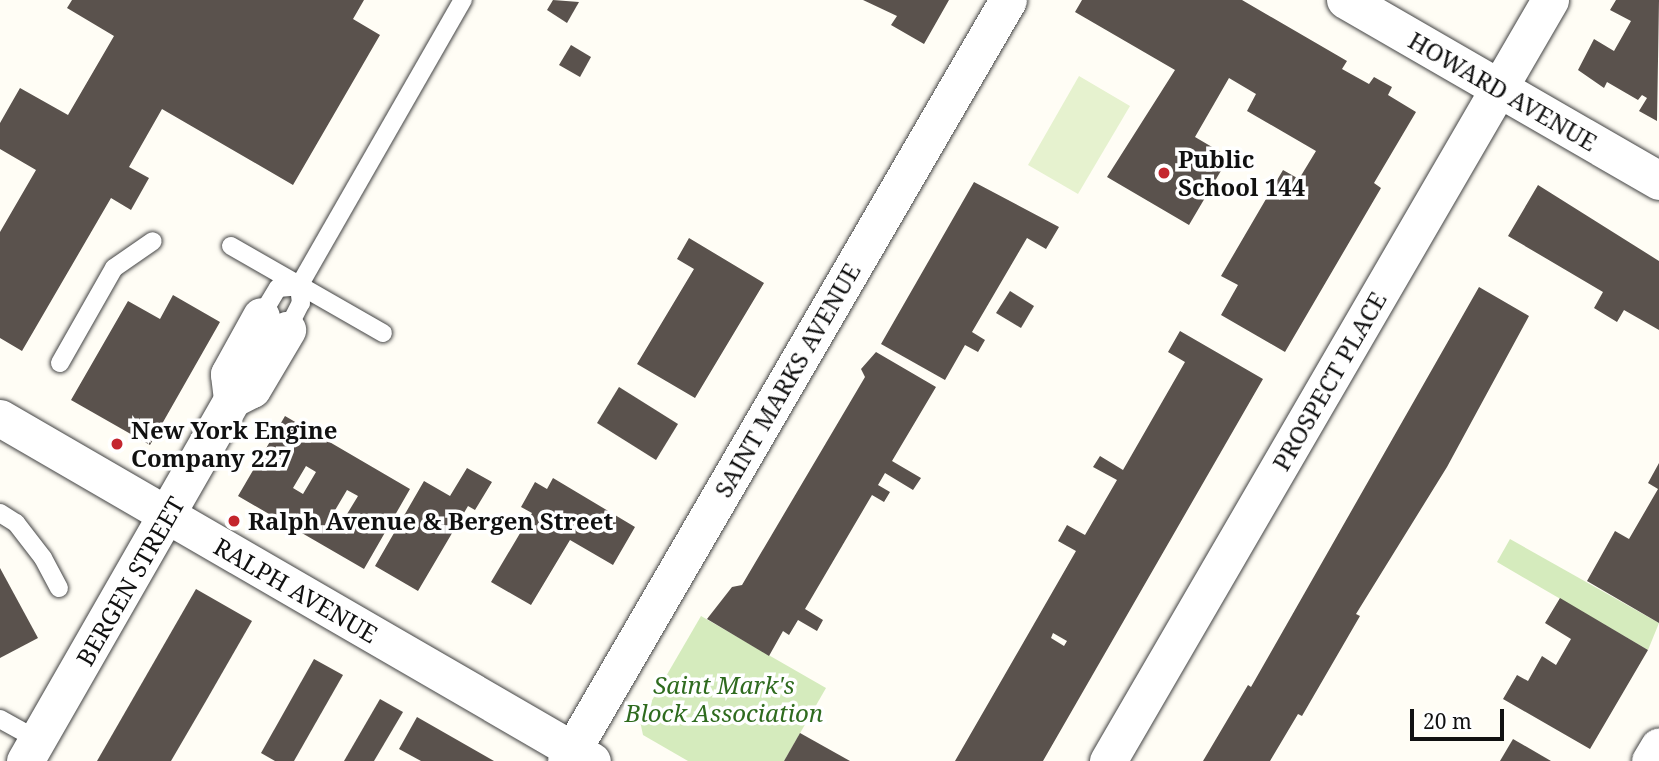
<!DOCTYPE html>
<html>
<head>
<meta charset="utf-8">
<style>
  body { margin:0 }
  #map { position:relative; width:1659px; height:761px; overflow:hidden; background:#fffdf5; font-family:"Noto Serif",serif }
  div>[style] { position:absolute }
  .green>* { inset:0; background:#d5ebbd }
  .pitch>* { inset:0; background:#e6f2cf }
  .building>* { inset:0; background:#5a524d }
  .roads { filter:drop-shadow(0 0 2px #444) drop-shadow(0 0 2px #444) }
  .service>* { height:18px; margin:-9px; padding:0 9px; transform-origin:9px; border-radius:9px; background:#fff }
  .minor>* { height:37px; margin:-18.5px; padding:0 18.5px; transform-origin:18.5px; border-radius:18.5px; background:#fff }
  .tertiary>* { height:38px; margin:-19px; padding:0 19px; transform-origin:19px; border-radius:19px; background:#fff }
  .dots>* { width:19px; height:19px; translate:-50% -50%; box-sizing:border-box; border:4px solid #fff; border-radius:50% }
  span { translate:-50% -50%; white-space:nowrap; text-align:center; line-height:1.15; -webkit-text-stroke:7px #fff; paint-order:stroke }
  .street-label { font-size:24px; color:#111 }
  .poi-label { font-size:24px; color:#111; font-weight:700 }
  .left { translate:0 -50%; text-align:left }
  .park-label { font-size:24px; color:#2f6b1f; font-style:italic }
  .scale { position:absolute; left:1410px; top:709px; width:94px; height:32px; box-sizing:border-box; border:4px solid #111; border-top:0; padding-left:9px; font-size:21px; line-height:24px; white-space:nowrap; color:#111; -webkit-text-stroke:5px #fff; paint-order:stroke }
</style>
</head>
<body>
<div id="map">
  <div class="green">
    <div style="clip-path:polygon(1510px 539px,1659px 623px,1648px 650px,1497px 562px)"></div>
    <div style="clip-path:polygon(701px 616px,826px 688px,784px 761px,688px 761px,643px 735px,640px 721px)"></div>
  </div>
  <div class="pitch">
    <div style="clip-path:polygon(1079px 76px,1130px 106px,1078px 194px,1028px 165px)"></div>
  </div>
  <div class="building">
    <div style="clip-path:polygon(72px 0,364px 0,353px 19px,380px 35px,293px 185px,162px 109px,129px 167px,149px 178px,131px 210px,111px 198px,22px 351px,0 338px,0 232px,36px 170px,0 149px,0 123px,20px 88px,68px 115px,114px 36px,67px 8px)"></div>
    <div style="clip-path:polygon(553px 0,579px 2px,567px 23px,547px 10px)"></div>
    <div style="clip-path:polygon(863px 0,949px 0,924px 44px,891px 25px,897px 16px)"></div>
    <div style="clip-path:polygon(1082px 0,1242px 0,1347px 61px,1342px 69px,1369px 84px,1374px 77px,1392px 87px,1388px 95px,1416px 112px,1374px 183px,1381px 188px,1285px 352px,1221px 315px,1238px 285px,1221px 276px,1283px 170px,1299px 179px,1316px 151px,1247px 111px,1256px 94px,1229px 78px,1195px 137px,1224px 154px,1217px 167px,1222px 169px,1189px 225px,1107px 177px,1175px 70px,1075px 12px)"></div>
    <div style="clip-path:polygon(1616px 0,1659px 0,1657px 121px,1639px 111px,1647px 98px,1642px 95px,1638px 100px,1607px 82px,1604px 88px,1578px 70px,1594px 39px,1614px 51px,1631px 21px,1610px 10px)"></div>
    <div style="clip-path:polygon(571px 45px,591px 57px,580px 77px,559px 65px)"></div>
    <div style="clip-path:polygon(974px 182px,1059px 227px,1046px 249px,1027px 238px,972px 332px,985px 340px,978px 352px,965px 345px,945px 380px,881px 344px)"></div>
    <div style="clip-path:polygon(1538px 185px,1659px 261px,1659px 330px,1624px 310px,1617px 322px,1594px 308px,1603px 292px,1508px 236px)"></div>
    <div style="clip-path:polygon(689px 238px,764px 283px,695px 398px,637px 364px,694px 269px,677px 259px)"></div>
    <div style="clip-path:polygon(1479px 287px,1529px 316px,1447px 467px,1356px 614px,1360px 616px,1302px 716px,1298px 714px,1270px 761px,1203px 761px,1248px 685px,1251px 687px)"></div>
    <div style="clip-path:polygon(1010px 291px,1034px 306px,1021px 328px,996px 313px)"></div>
    <div style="clip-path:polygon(173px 295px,220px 322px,150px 445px,71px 400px,128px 301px,160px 319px)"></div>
    <div style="clip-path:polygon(evenodd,1180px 331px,1263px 379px,1043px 761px,955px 761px,1076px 551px,1058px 541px,1067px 525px,1085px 535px,1117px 480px,1093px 467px,1100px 456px,1123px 470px,1185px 362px,1168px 352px,1180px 331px,1053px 633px,1067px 641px,1064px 646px,1051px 638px,1053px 633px)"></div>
    <div style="clip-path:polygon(876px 352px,936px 387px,892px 461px,921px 478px,913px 490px,885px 473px,878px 485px,890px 492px,884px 502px,872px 495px,805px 609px,823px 620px,817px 631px,798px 620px,789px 635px,783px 631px,769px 656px,707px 619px,732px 587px,742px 585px,865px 377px,861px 369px)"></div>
    <div style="clip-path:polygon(619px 387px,678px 424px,656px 460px,597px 423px)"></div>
    <div style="clip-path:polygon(evenodd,285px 416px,410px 489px,364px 569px,238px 496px,285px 416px,306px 466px,316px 472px,303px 494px,293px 488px,306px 466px,285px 416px,347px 490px,358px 496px,344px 519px,334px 512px,347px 490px)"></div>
    <div style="clip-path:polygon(1659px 463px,1659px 623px,1587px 581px,1615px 531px,1629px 539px,1658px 489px,1648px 483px)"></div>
    <div style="clip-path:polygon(467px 468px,492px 482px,475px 510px,468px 506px,418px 591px,375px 566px,424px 481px,450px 496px)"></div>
    <div style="clip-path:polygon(553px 478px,635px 527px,613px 565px,570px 540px,531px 605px,491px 582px,532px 513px,521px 507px,535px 482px,547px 489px)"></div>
    <div style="clip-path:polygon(0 568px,38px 638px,0 658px)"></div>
    <div style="clip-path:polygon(196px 589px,252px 621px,206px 701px,171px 761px,97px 761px)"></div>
    <div style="clip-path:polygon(1560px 598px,1648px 650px,1590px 749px,1503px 699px,1517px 675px,1528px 681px,1542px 656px,1556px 665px,1571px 639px,1545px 623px)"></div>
    <div style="clip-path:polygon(314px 659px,343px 675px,294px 761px,275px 761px,261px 753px)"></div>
    <div style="clip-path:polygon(380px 699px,403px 712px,374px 761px,344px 761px)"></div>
    <div style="clip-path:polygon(417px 717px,494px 761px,421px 761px,399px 749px)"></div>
    <div style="clip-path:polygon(800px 733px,850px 761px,784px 761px)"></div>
    <div style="clip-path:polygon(1513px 739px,1551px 761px,1500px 761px)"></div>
  </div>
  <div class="roads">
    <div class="service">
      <div style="left:231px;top:246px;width:175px;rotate:29.8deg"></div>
      <div style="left:261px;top:316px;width:33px;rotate:-59deg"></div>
      <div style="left:278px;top:288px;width:21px;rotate:-5deg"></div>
      <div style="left:287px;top:330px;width:30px;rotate:-63deg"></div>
      <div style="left:301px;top:303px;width:17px;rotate:-97deg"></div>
      <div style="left:299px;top:286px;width:330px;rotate:-60.2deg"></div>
      <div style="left:60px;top:363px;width:109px;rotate:-60.4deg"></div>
      <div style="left:114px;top:268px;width:47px;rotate:-34.7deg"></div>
      <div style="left:0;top:513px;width:19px;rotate:32deg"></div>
      <div style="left:16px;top:523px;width:44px;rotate:52.4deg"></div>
      <div style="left:43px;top:558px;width:34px;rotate:62deg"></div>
      <div style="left:0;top:719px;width:43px;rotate:28.9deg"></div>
    </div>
    <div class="minor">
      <div style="left:232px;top:399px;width:22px;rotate:-27deg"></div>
      <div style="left:252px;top:389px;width:69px;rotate:-59.3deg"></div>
      <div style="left:0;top:418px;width:684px;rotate:30.09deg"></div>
      <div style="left:25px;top:761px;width:417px;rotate:-60.2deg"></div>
      <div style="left:232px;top:399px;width:25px;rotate:-97deg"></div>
      <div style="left:229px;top:374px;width:66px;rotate:-61.1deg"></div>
      <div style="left:566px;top:761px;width:880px;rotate:-59.85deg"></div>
      <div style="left:1108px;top:761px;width:880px;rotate:-59.85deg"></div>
      <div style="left:1650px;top:761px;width:17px;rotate:-59deg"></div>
    </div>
    <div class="tertiary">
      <div style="left:1346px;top:0;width:362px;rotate:30deg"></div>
    </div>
  </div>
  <div class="dots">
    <div style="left:1164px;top:173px;background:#c4262e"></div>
    <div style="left:117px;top:444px;background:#c4262e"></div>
    <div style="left:234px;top:521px;background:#c4262e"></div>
  </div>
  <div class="street-label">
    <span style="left:1503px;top:91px;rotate:30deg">HOWARD AVENUE</span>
    <span style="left:787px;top:380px;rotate:-60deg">SAINT MARKS AVENUE</span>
    <span style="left:1329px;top:381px;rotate:-60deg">PROSPECT PLACE</span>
    <span style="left:130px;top:581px;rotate:-60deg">BERGEN STREET</span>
    <span style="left:296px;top:590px;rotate:30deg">RALPH AVENUE</span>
  </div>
  <div class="poi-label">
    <span class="left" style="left:1178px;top:173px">Public<br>School 144</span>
    <span class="left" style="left:131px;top:444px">New York Engine<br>Company 227</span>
    <span class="left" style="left:248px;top:521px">Ralph Avenue &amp; Bergen Street</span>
  </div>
  <div class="park-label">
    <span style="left:724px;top:699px">Saint Mark's<br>Block Association</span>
  </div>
  <div class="scale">20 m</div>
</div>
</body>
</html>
